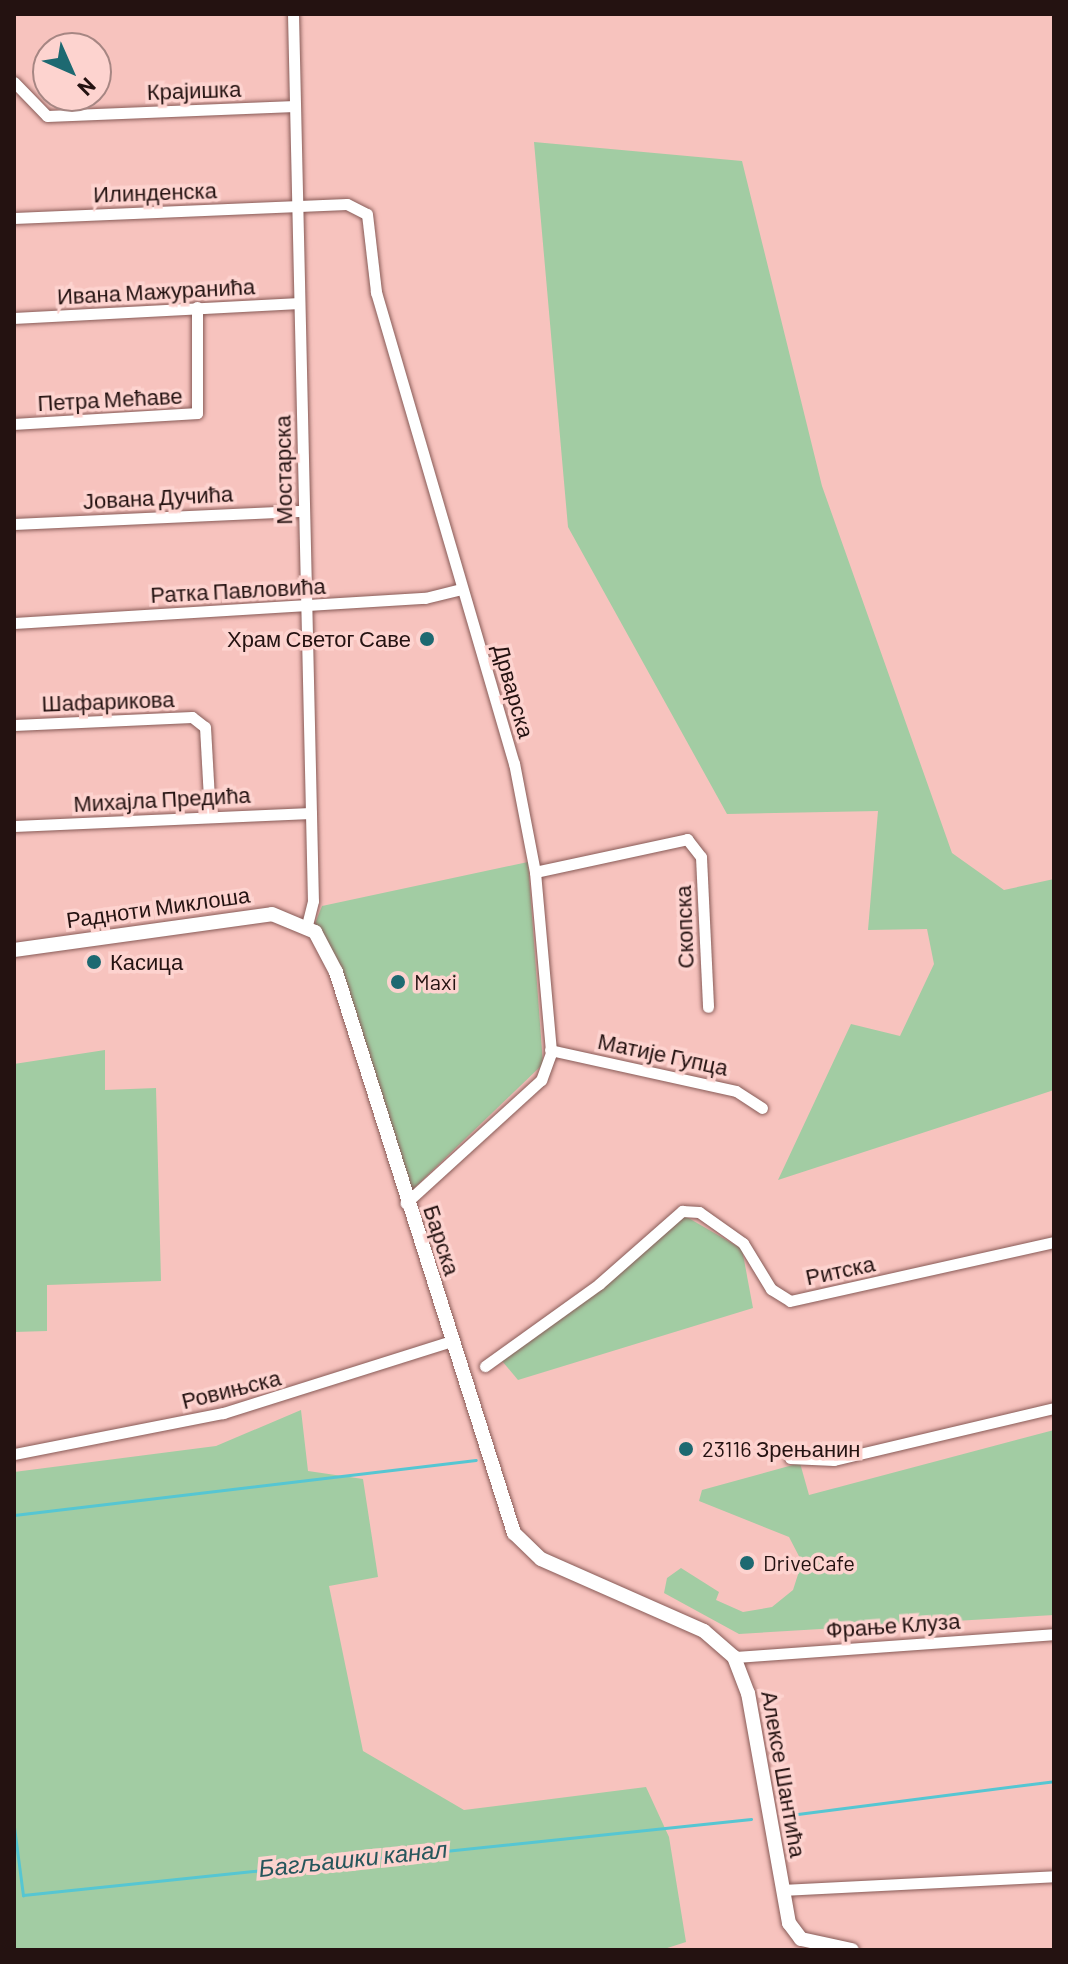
<!DOCTYPE html>
<html>
<head>
<meta charset="utf-8">
<style>
  body { margin:0 }
  #map { position:relative; width:1068px; height:1964px; overflow:hidden; background:#f7c3be; font-family:Barlow,sans-serif }
  div>[style] { position:absolute }
  .green>* { inset:0; background:#a2cca3 }
  .stream>* { height:3px; margin:-1.5px; padding:0 1.5px; transform-origin:1.5px; border-radius:1.5px; background:#56c6d2 }
  .roads { filter:drop-shadow(0 0 2px #885b57) drop-shadow(0 0 2px #885b57) }
  .minor>* { height:11px; margin:-5.5px; padding:0 5.5px; transform-origin:5.5px; border-radius:5.5px; background:#fff }
  .tertiary>* { height:14px; margin:-7px; padding:0 7px; transform-origin:7px; border-radius:7px; background:#fff }
  .dots>* { width:22px; height:22px; translate:-50% -50%; box-sizing:border-box; border:4px solid #fdd3cf; border-radius:50% }
  span { translate:-50% -50%; white-space:nowrap; text-align:center; line-height:1.15; -webkit-text-stroke:7px #fdd3cf; paint-order:stroke }
  .street-label { font-size:22px; color:#241211 }
  .poi-label { font-size:22px; color:#241211 }
  .right { translate:-100% -50%; text-align:right }
  .left { translate:0 -50%; text-align:left }
  .water-label { font-size:24px; color:#26565c; font-style:italic }
  .frame { position:absolute; inset:0; border:16px solid #241211; pointer-events:none }
  .north { position:absolute; left:32px; top:32px; width:80px; height:80px; box-sizing:border-box; background:#fdd3cf; border:2px solid #a68683; border-radius:50%; rotate:135deg; font-size:22px; font-weight:700; line-height:32px; text-align:center; color:#241211 }
  .north::after { content:''; display:block; margin:auto; width:28px; height:36px; background:#1d6971; clip-path:polygon(50% 0,100% 100%,50% 72%,0 100%) }
</style>
</head>
<body>
<div id="map">
  <div class="green">
    <div style="clip-path:polygon(534px 142px,742px 161px,822px 486px,952px 853px,1004px 890px,1054px 879px,1054px 1090px,778px 1180px,851px 1024px,900px 1036px,934px 964px,927px 929px,868px 930px,878px 811px,727px 814px,568px 527px)"></div>
    <div style="clip-path:polygon(528px 862px,543px 1064px,410px 1192px,314px 926px,322px 906px)"></div>
    <div style="clip-path:polygon(105px 1050px,105px 1090px,156px 1088px,161px 1281px,47px 1285px,47px 1331px,14px 1332px,14px 1064px)"></div>
    <div style="clip-path:polygon(685px 1216px,742px 1249px,753px 1308px,518px 1380px,498px 1356px)"></div>
    <div style="clip-path:polygon(301px 1410px,308px 1471px,363px 1479px,378px 1577px,329px 1586px,363px 1751px,464px 1810px,646px 1787px,669px 1837px,686px 1942px,661px 1950px,14px 1950px,14px 1472px,216px 1446px)"></div>
    <div style="clip-path:polygon(1054px 1430px,1054px 1615px,739px 1634px,664px 1593px,667px 1578px,681px 1568px,719px 1592px,716px 1600px,743px 1612px,772px 1607px,793px 1590px,802px 1562px,789px 1537px,699px 1501px,702px 1490px,800px 1463px,809px 1495px)"></div>
  </div>
  <div class="stream">
    <div style="left:14px;top:1515px;width:465px;rotate:-6.8deg"></div>
    <div style="left:782px;top:1816px;width:274px;rotate:-7.3deg"></div>
    <div style="left:14px;top:1827px;width:69px;rotate:82.5deg"></div>
    <div style="left:23px;top:1895px;width:732px;rotate:-5.96deg"></div>
  </div>
  <div class="roads">
    <div class="minor">
      <div style="left:293px;top:14px;width:887px;rotate:88.71deg"></div>
      <div style="left:313px;top:901px;width:25px;rotate:104deg"></div>
      <div style="left:14px;top:82px;width:47px;rotate:45.9deg"></div>
      <div style="left:47px;top:116px;width:248px;rotate:-2.3deg"></div>
      <div style="left:14px;top:218px;width:333px;rotate:-2.4deg"></div>
      <div style="left:347px;top:204px;width:22px;rotate:27deg"></div>
      <div style="left:367px;top:214px;width:79px;rotate:83.4deg"></div>
      <div style="left:376px;top:292px;width:491px;rotate:73.7deg"></div>
      <div style="left:514px;top:763px;width:111px;rotate:79.1deg"></div>
      <div style="left:535px;top:872px;width:182px;rotate:84.9deg"></div>
      <div style="left:551px;top:1053px;width:29px;rotate:110deg"></div>
      <div style="left:541px;top:1080px;width:183px;rotate:137.7deg"></div>
      <div style="left:14px;top:318px;width:285px;rotate:-3deg"></div>
      <div style="left:14px;top:424px;width:183px;rotate:-3.4deg"></div>
      <div style="left:197px;top:413px;width:106px;rotate:-90deg"></div>
      <div style="left:14px;top:524px;width:290px;rotate:-2.6deg"></div>
      <div style="left:14px;top:623px;width:412px;rotate:-3.5deg"></div>
      <div style="left:425px;top:598px;width:38px;rotate:-14deg"></div>
      <div style="left:14px;top:725px;width:178px;rotate:-2.6deg"></div>
      <div style="left:192px;top:717px;width:16px;rotate:38deg"></div>
      <div style="left:205px;top:727px;width:90px;rotate:86.8deg"></div>
      <div style="left:14px;top:826px;width:297px;rotate:-2.5deg"></div>
      <div style="left:535px;top:872px;width:156px;rotate:-12.2deg"></div>
      <div style="left:687px;top:839px;width:23px;rotate:52deg"></div>
      <div style="left:701px;top:857px;width:150px;rotate:87.3deg"></div>
      <div style="left:550px;top:1050px;width:190px;rotate:12.4deg"></div>
      <div style="left:736px;top:1091px;width:31px;rotate:33deg"></div>
      <div style="left:485px;top:1366px;width:140px;rotate:-35.7deg"></div>
      <div style="left:599px;top:1284px;width:111px;rotate:-41.3deg"></div>
      <div style="left:682px;top:1211px;width:17px;rotate:3deg"></div>
      <div style="left:699px;top:1212px;width:54px;rotate:35.2deg"></div>
      <div style="left:743px;top:1243px;width:54px;rotate:58.7deg"></div>
      <div style="left:771px;top:1289px;width:22px;rotate:32deg"></div>
      <div style="left:790px;top:1301px;width:271px;rotate:-12.6deg"></div>
      <div style="left:14px;top:1454px;width:213px;rotate:-11.1deg"></div>
      <div style="left:223px;top:1413px;width:240px;rotate:-17.5deg"></div>
      <div style="left:790px;top:1458px;width:44px;rotate:2.6deg"></div>
      <div style="left:834px;top:1460px;width:226px;rotate:-13.3deg"></div>
      <div style="left:734px;top:1657px;width:321px;rotate:-4.1deg"></div>
      <div style="left:782px;top:1890px;width:272px;rotate:-2.9deg"></div>
    </div>
    <div class="tertiary">
      <div style="left:14px;top:950px;width:260px;rotate:-7.9deg"></div>
      <div style="left:272px;top:914px;width:47px;rotate:22.7deg"></div>
      <div style="left:315px;top:932px;width:45px;rotate:62.3deg"></div>
      <div style="left:336px;top:972px;width:589px;rotate:72.4deg"></div>
      <div style="left:514px;top:1533px;width:37px;rotate:44deg"></div>
      <div style="left:541px;top:1559px;width:178px;rotate:23.8deg"></div>
      <div style="left:704px;top:1631px;width:40px;rotate:41deg"></div>
      <div style="left:734px;top:1657px;width:39px;rotate:69deg"></div>
      <div style="left:748px;top:1693px;width:234px;rotate:79.9deg"></div>
      <div style="left:789px;top:1923px;width:20px;rotate:53deg"></div>
      <div style="left:801px;top:1939px;width:52px;rotate:12.2deg"></div>
    </div>
  </div>
  <div class="dots">
    <div style="left:427px;top:639px;background:#1d6971"></div>
    <div style="left:94px;top:962px;background:#1d6971"></div>
    <div style="left:398px;top:982px;background:#1d6971"></div>
    <div style="left:686px;top:1449px;background:#1d6971"></div>
    <div style="left:747px;top:1563px;background:#1d6971"></div>
  </div>
  <div class="street-label">
    <span style="left:194px;top:90px;rotate:-2deg">Крајишка</span>
    <span style="left:155px;top:192px;rotate:-2deg">Илинденска</span>
    <span style="left:156px;top:291px;rotate:-3deg">Ивана Мажуранића</span>
    <span style="left:110px;top:399px;rotate:-3deg">Петра Мећаве</span>
    <span style="left:283px;top:470px;rotate:-91deg">Мостарска</span>
    <span style="left:158px;top:497px;rotate:-3deg">Јована Дучића</span>
    <span style="left:238px;top:590px;rotate:-3deg">Ратка Павловића</span>
    <span style="left:514px;top:691px;rotate:74deg">Дрварска</span>
    <span style="left:108px;top:701px;rotate:-2deg">Шафарикова</span>
    <span style="left:162px;top:799px;rotate:-3deg">Михајла Предића</span>
    <span style="left:158px;top:907px;rotate:-8deg">Радноти Миклоша</span>
    <span style="left:684px;top:927px;rotate:-92deg">Скопска</span>
    <span style="left:663px;top:1054px;rotate:12deg">Матије Гупца</span>
    <span style="left:442px;top:1240px;rotate:72deg">Барска</span>
    <span style="left:840px;top:1270px;rotate:-12deg">Ритска</span>
    <span style="left:231px;top:1389px;rotate:-14deg">Ровињска</span>
    <span style="left:893px;top:1625px;rotate:-4deg">Фрање Клуза</span>
    <span style="left:784px;top:1774px;rotate:80deg">Алексе Шантића</span>
  </div>
  <div class="poi-label">
    <span class="right" style="left:411px;top:639px">Храм Светог Саве</span>
    <span class="left" style="left:110px;top:962px">Касица</span>
    <span class="left" style="left:414px;top:982px">Maxi</span>
    <span class="left" style="left:702px;top:1449px">23116 Зрењанин</span>
    <span class="left" style="left:763px;top:1563px">DriveCafe</span>
  </div>
  <div class="water-label">
    <span style="left:353px;top:1858px;rotate:-6deg">Багљашки канал</span>
  </div>
  <div class="frame"></div>
  <div class="north">N</div>
</div>
</body>
</html>
